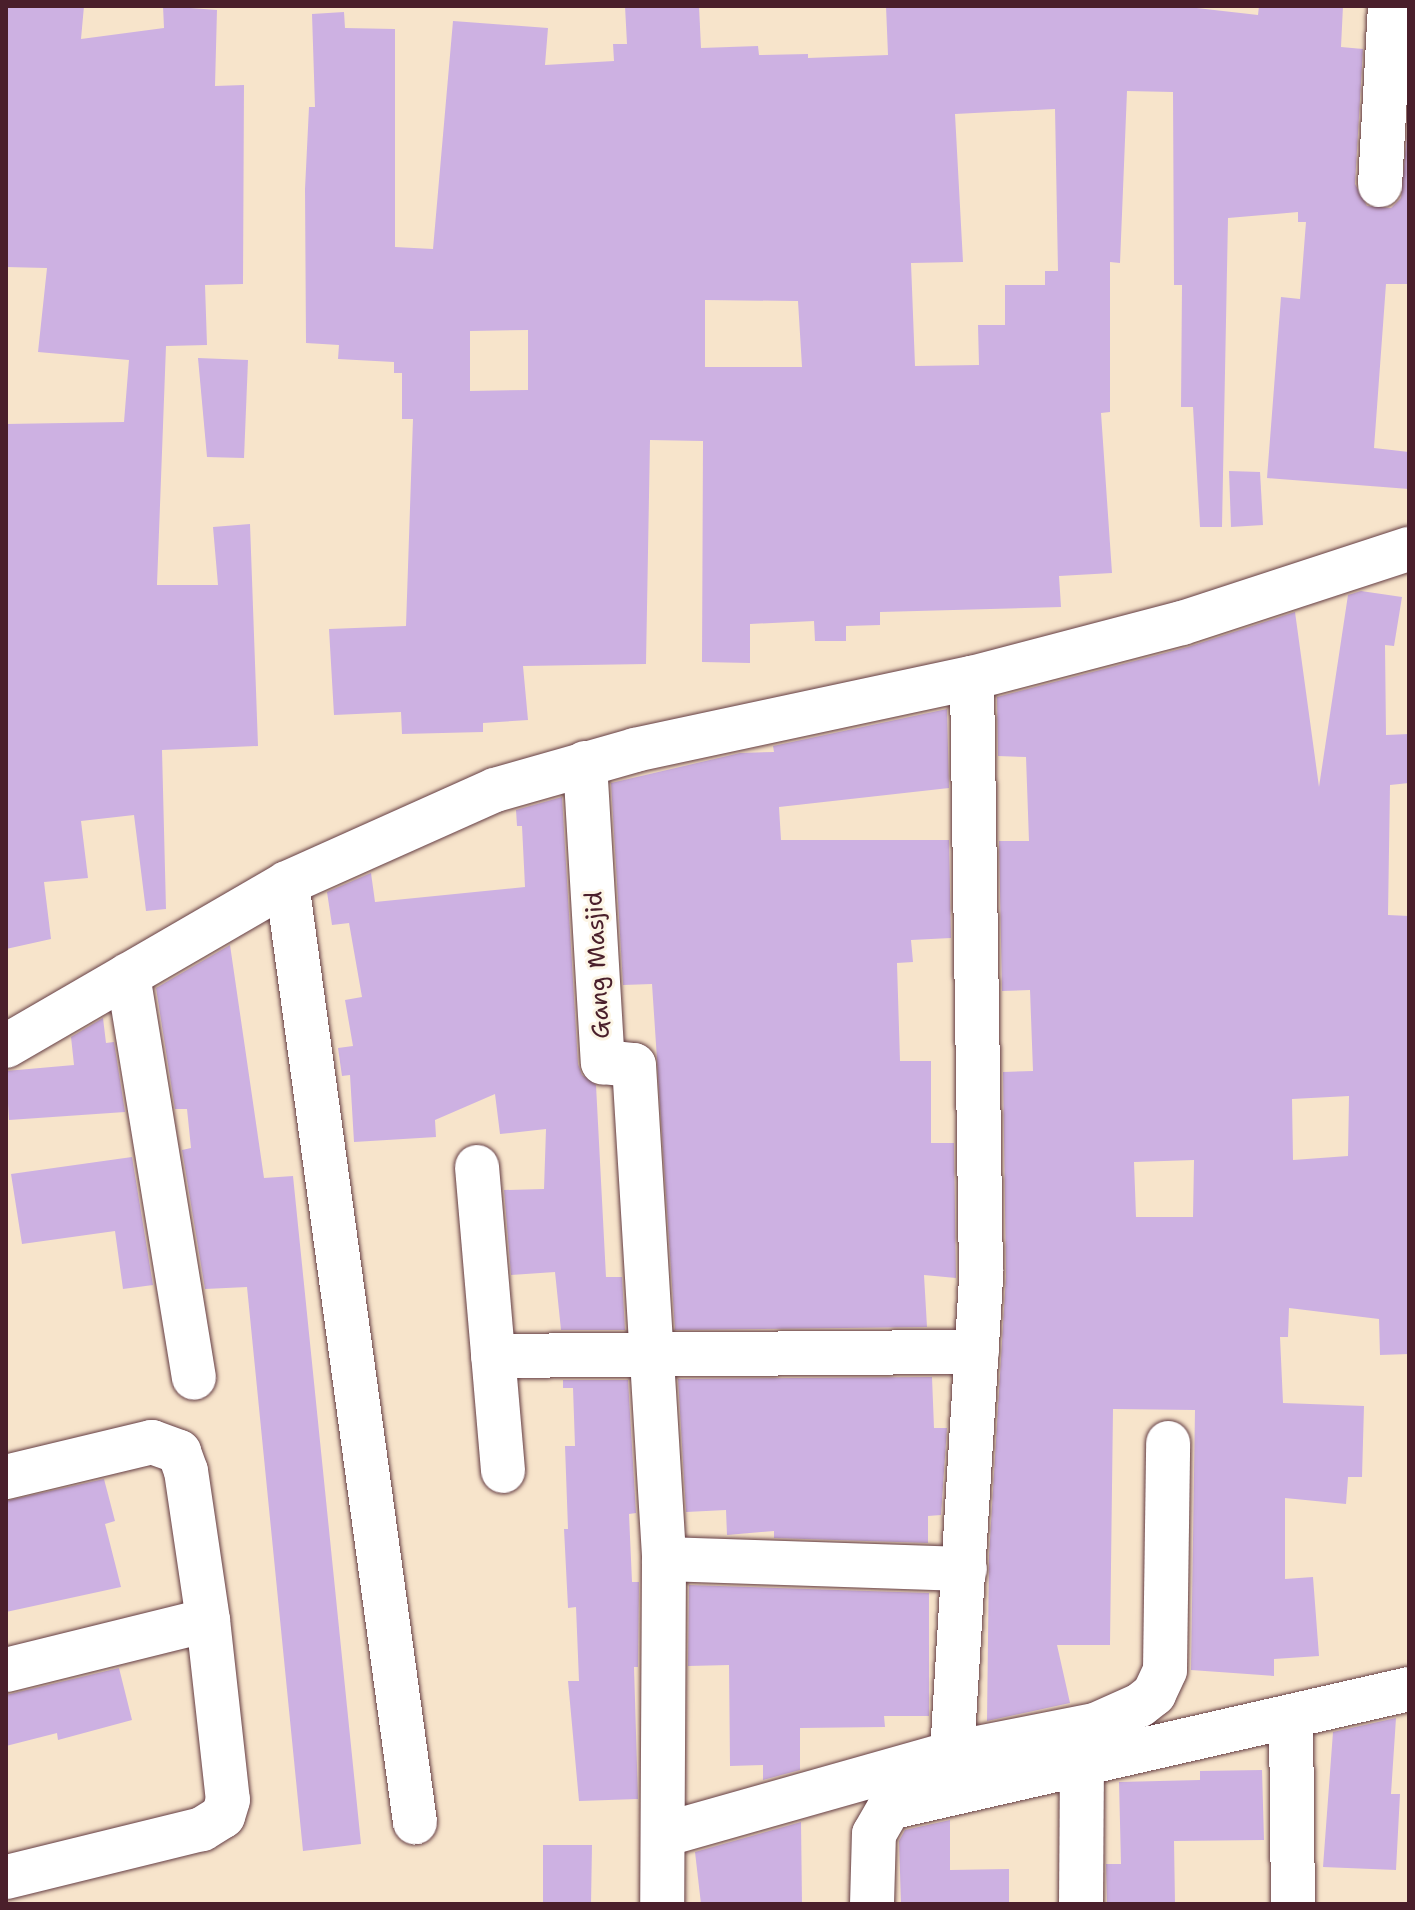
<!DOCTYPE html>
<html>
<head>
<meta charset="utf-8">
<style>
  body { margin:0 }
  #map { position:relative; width:1415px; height:1910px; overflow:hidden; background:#f7e4cb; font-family:"Shantell Sans",sans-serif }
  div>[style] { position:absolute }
  .building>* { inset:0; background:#cdb1e2 }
  .roads { filter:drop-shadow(0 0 2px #643d43) drop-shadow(0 0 2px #643d43) }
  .minor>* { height:44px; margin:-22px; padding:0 22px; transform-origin:22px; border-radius:22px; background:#fff }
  span { translate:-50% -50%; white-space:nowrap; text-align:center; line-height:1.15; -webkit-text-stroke:6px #fcf5e5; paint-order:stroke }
  .street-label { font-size:24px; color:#4a1f2b }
  .frame { position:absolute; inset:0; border:8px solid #4a1f2b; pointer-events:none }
</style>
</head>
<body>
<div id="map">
  <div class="building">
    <div style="clip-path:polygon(6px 6px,84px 6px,81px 39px,164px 28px,163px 6px,217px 10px,215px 86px,244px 85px,243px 284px,205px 285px,207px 345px,166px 346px,157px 585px,218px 585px,213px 527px,250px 524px,258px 746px,162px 750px,166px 909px,146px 911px,134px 815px,81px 821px,88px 878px,44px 882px,51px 939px,6px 949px,6px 424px,124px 422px,129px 360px,38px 352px,47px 268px,6px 267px)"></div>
    <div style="clip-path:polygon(evenodd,625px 6px,699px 6px,701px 48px,758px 46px,759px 55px,808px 54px,808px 58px,888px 55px,886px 6px,1179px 6px,1258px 15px,1259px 6px,1343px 6px,1341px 47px,1363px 49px,1355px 184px,1367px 206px,1391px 208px,1401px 198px,1409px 114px,1409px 284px,1386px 284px,1374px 448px,1409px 452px,1409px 489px,1267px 478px,1281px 297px,1300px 299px,1306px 222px,1298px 222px,1298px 212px,1228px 218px,1222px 527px,1200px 527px,1193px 407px,1181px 407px,1182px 285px,1174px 285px,1173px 92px,1127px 91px,1120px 263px,1110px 262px,1110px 412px,1101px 413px,1112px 573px,1059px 576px,1061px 607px,880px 612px,880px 625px,846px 626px,846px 641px,815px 641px,814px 621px,750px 624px,750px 663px,702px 662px,703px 441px,650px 440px,646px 664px,523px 666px,528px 720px,483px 723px,483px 732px,402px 734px,401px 712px,334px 715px,329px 629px,406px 626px,413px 419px,402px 419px,402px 373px,394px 373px,394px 362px,338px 359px,339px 345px,306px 343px,305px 189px,309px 107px,315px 107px,312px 14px,344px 12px,345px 28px,395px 29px,395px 247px,433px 249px,453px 21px,548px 28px,545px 65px,614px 61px,613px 44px,627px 44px,625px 6px,1055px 109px,1058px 271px,1045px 271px,1045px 285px,1005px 285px,1005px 325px,978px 325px,979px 365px,915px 366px,911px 263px,963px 262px,955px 114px,1055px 109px,625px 6px,705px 300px,798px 301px,802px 367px,705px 367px,705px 300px,625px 6px,528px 330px,528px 390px,470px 391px,470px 331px,528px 330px)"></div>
    <div style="clip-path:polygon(198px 358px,248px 360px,244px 458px,207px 457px)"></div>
    <div style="clip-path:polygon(1229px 471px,1260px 472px,1263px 525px,1231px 527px)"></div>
    <div style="clip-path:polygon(evenodd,1361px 591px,1402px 597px,1394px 646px,1385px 645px,1386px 735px,1409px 734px,1409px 783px,1390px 785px,1388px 915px,1409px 916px,1409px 1354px,1380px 1355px,1379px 1319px,1289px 1308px,1288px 1337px,1280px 1337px,1283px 1403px,1364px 1406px,1362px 1477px,1348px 1477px,1346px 1504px,1285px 1498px,1285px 1579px,1313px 1577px,1319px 1656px,1274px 1659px,1274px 1676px,1191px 1670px,1195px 1410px,1113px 1409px,1110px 1645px,1057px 1645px,1070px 1703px,987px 1721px,989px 1556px,1006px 1276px,1003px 1072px,1033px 1071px,1030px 990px,1002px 991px,999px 841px,1029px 841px,1026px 757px,998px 756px,997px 697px,1188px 647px,1295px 612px,1319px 787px,1348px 595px,1361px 591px,1349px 1096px,1348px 1156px,1293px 1160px,1292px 1099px,1349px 1096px,1361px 591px,1194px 1160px,1193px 1217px,1136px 1217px,1134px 1162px,1194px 1160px)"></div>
    <div style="clip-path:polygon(947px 709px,949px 788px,779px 807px,781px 840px,949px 840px,951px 938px,911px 940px,913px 962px,897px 963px,900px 1061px,931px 1061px,931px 1143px,954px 1143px,956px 1278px,924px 1275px,927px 1327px,675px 1330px,652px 984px,623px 985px,611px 783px,740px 753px,774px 752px,773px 746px)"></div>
    <div style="clip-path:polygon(562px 797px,578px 1064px,582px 1075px,596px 1085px,606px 1277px,622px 1277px,625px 1330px,561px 1330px,555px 1272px,511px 1275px,504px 1190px,544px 1189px,546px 1129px,500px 1134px,495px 1094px,435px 1120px,436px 1137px,354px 1142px,350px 1075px,342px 1076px,338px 1048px,353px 1046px,345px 1000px,362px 997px,349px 923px,332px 925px,327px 892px,371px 873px,375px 902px,525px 887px,522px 826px,517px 826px,516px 810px)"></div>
    <div style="clip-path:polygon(230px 945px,264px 1178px,293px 1176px,361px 1844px,303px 1851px,247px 1287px,205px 1289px,182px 1150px,191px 1148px,187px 1109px,175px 1109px,156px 988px)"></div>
    <div style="clip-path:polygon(103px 1018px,106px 1043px,114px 1042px,125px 1112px,9px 1120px,6px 1071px,74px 1065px,71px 1037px)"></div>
    <div style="clip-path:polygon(132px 1157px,153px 1285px,123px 1289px,115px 1231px,22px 1244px,11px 1174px)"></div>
    <div style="clip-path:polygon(932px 1377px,934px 1428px,947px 1428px,941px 1515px,928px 1516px,928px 1543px,774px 1538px,774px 1531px,727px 1535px,726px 1510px,686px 1512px,678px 1379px)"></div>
    <div style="clip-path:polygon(563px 1380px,628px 1380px,636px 1513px,629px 1514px,632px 1582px,639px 1582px,638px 1667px,634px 1667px,638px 1799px,579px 1801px,568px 1681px,579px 1681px,576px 1607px,568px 1608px,564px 1529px,568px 1529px,565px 1446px,575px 1446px,573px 1388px,563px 1388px)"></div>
    <div style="clip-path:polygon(104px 1479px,115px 1521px,105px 1524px,121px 1587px,6px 1612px,6px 1501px)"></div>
    <div style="clip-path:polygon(689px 1585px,929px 1593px,929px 1716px,884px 1716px,885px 1727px,800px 1728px,800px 1770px,763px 1780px,763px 1765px,730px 1766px,729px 1665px,688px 1666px)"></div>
    <div style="clip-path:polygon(119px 1668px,132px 1720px,58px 1740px,57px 1733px,6px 1746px,6px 1695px)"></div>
    <div style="clip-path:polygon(1396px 1718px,1391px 1794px,1400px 1794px,1396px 1870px,1323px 1867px,1333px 1732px)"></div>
    <div style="clip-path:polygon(1262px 1770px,1264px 1840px,1174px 1841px,1175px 1904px,1107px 1904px,1106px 1864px,1121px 1864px,1119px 1782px,1200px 1780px,1200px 1771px)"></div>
    <div style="clip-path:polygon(950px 1820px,950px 1870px,1009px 1869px,1009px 1904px,901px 1904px,899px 1841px,905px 1830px)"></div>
    <div style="clip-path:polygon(801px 1822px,802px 1904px,701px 1904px,695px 1852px)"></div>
    <div style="clip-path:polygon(543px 1845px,592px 1845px,591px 1904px,543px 1904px)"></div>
  </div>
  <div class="roads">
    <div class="minor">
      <div style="left:1380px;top:185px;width:179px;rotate:-86.8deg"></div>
      <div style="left:585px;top:763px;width:300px;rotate:86.6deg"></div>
      <div style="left:603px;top:1062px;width:31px;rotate:6deg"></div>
      <div style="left:634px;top:1065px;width:495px;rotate:86.5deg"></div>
      <div style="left:664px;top:1559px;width:345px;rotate:90.3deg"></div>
      <div style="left:287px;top:883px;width:948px;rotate:82.24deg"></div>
      <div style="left:128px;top:975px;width:408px;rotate:80.7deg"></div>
      <div style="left:6px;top:1046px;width:325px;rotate:-30.1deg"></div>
      <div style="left:287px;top:883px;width:228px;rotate:-24.1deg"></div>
      <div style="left:495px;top:790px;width:146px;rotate:-15.9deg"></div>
      <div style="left:635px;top:750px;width:345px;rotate:-12.1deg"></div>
      <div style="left:972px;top:678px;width:217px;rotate:-14.7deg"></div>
      <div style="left:1182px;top:623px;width:239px;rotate:-18.1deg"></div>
      <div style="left:477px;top:1167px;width:305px;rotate:85.1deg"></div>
      <div style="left:493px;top:1356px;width:484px;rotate:-0.5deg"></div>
      <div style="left:6px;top:1477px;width:150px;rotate:-13.5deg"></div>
      <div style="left:152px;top:1442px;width:29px;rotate:20deg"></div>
      <div style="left:179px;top:1452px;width:20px;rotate:70deg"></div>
      <div style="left:186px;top:1471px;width:151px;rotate:81.6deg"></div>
      <div style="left:208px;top:1620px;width:181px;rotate:83.7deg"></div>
      <div style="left:228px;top:1800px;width:17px;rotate:107deg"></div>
      <div style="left:223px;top:1816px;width:25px;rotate:148deg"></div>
      <div style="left:202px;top:1829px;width:202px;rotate:166.2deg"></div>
      <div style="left:664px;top:1559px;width:301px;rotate:1.9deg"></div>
      <div style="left:6px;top:1670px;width:208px;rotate:-13.9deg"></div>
      <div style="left:1291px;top:1718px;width:186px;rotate:89.4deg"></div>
      <div style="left:952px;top:1753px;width:480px;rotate:-86.5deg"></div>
      <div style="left:981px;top:1274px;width:596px;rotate:-90.87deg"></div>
      <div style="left:666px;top:1834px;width:297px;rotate:-15.8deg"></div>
      <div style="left:952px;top:1753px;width:146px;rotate:-11.1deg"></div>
      <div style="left:1095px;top:1725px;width:49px;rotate:-24deg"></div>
      <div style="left:1140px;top:1705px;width:18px;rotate:-38deg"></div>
      <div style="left:1154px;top:1694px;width:26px;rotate:-65deg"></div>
      <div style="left:1165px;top:1670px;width:227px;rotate:-89.2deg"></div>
      <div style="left:872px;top:1904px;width:70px;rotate:-88.4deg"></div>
      <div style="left:874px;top:1834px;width:30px;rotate:-60deg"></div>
      <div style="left:889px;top:1808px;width:533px;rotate:-12.89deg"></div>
      <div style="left:1081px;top:1904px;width:139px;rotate:-89.6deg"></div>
    </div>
  </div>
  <div class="street-label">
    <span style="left:598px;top:965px;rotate:-93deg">Gang Masjid</span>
  </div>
  <div class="frame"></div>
</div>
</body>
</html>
